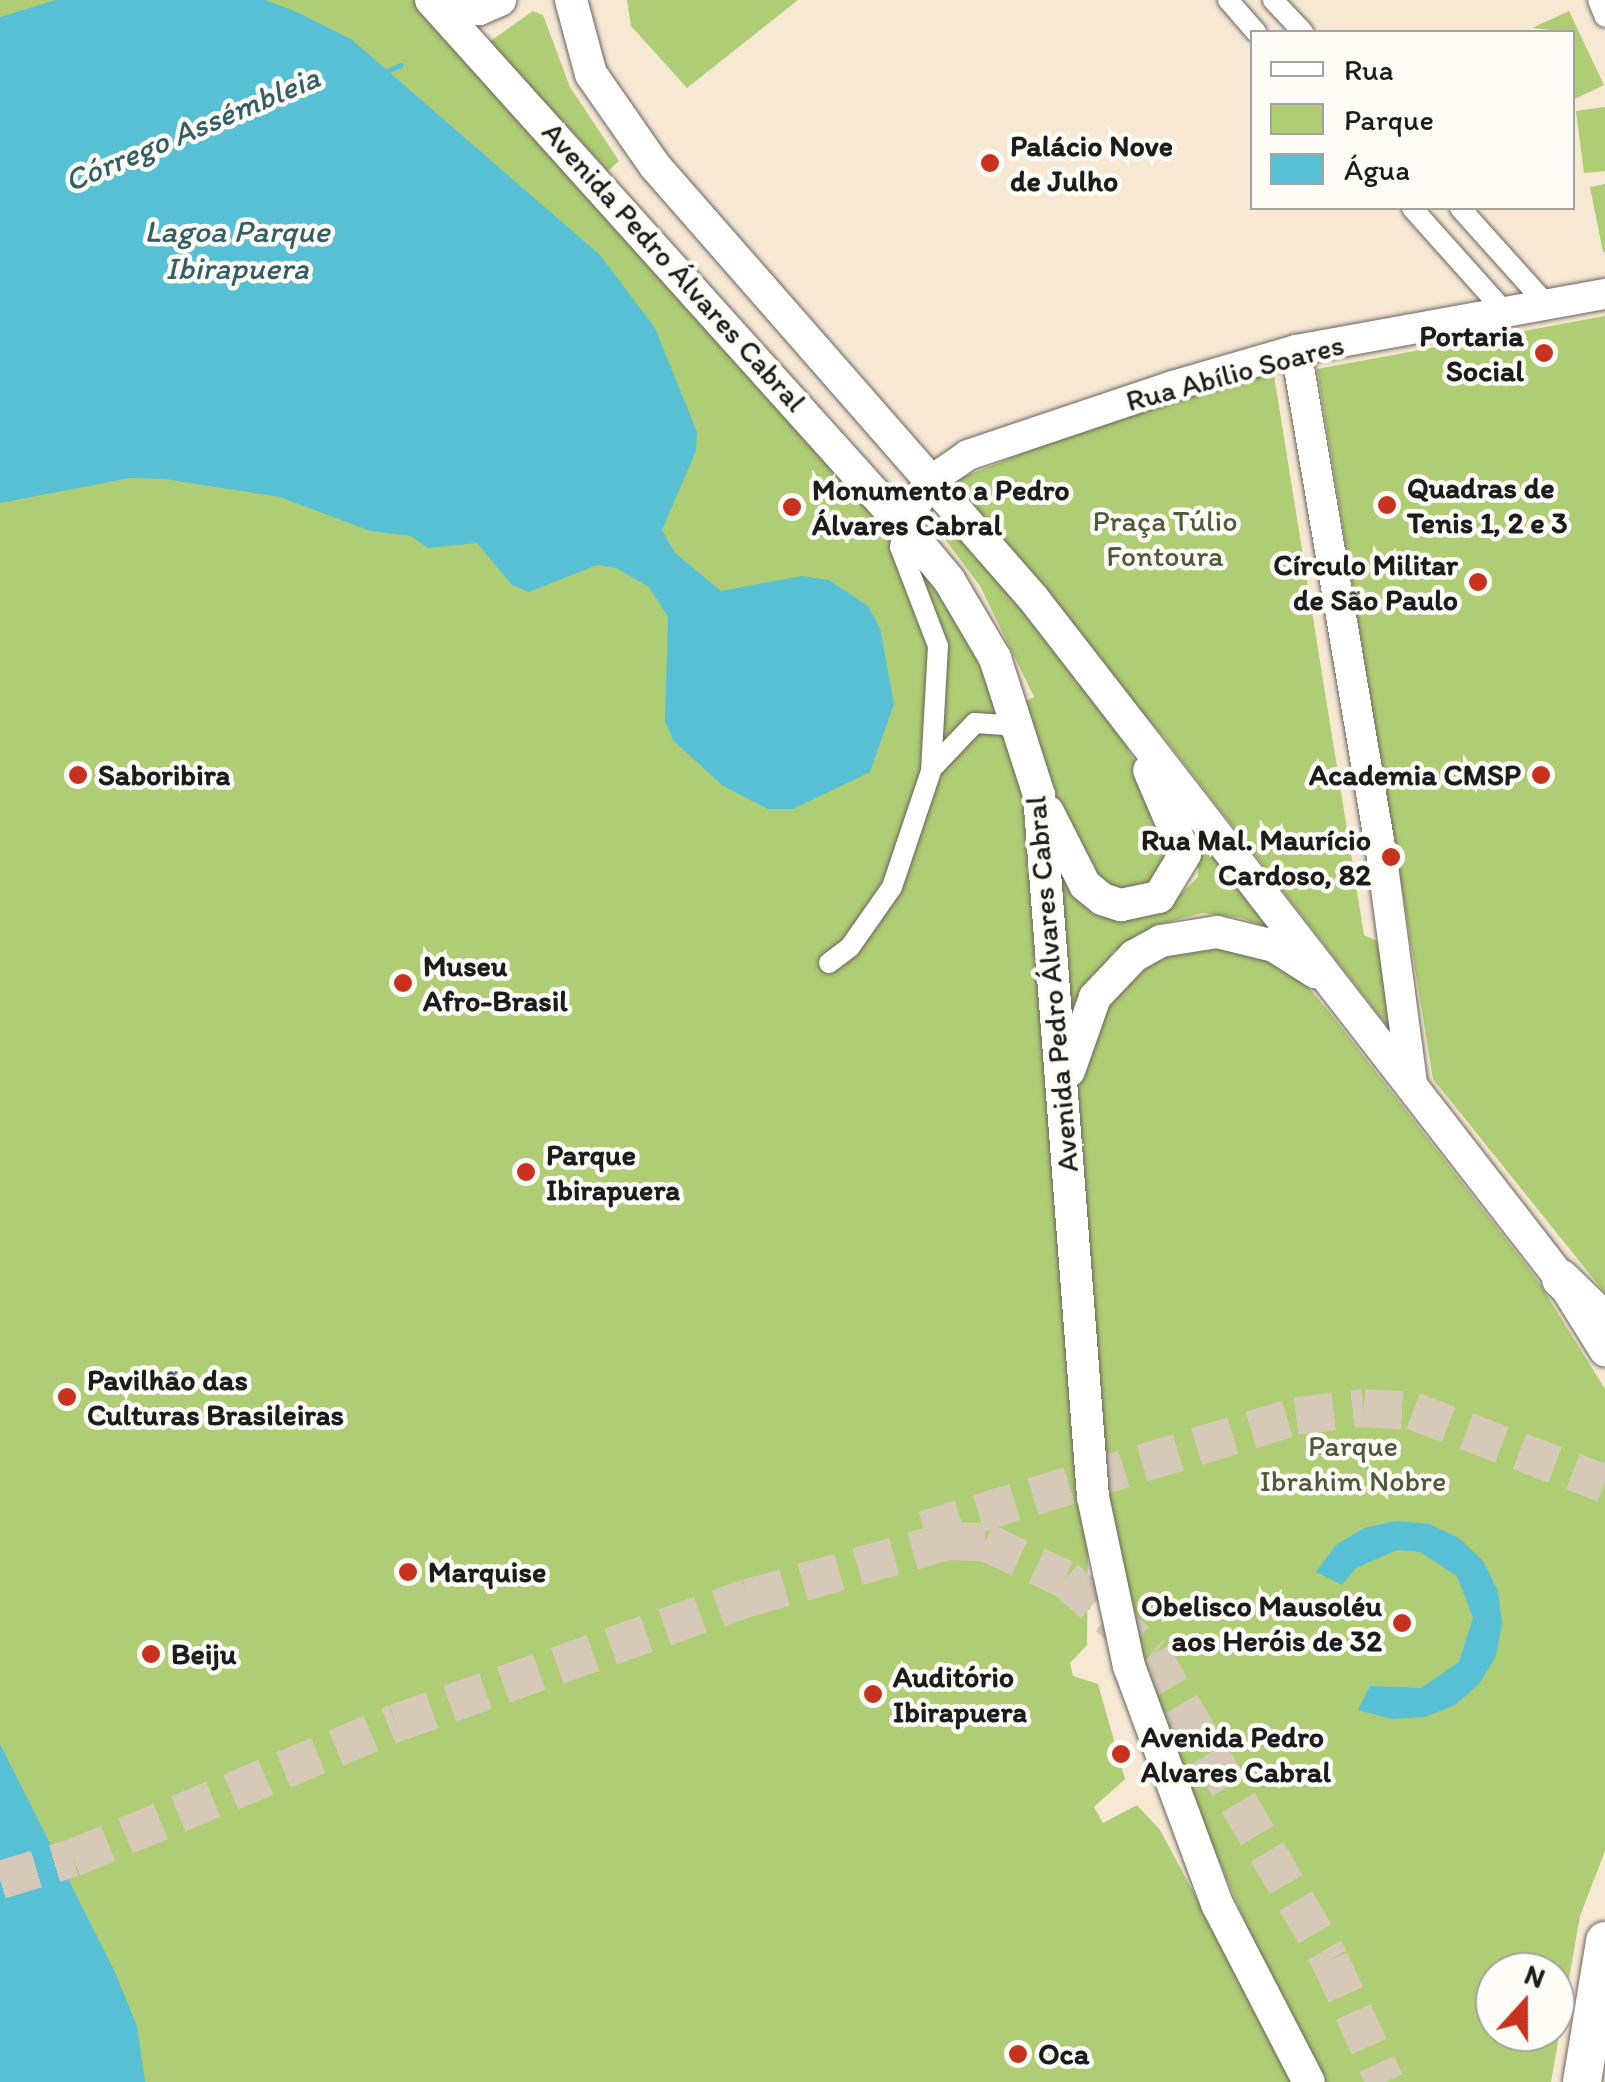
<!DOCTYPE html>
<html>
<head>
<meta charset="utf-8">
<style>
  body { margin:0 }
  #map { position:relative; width:1605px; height:2082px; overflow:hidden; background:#f7e8d4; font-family:Itim,sans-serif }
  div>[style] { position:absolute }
  .green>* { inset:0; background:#afcd74 }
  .water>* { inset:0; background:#57c0d4 }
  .stream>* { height:5px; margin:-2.5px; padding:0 2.5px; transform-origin:2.5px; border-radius:2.5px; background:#57c0d4 }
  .highway-tunnel>* { height:38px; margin-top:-19px; transform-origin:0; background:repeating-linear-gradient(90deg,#d6c9b8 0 38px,transparent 0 57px) }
  .roads { filter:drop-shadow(0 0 2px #69635c) drop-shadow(0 0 2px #69635c) }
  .street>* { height:20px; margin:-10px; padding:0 10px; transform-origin:10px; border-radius:10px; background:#fff }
  .secondary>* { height:30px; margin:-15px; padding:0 15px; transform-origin:15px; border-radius:15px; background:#fff }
  .primary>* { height:32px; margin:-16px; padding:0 16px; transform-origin:16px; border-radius:16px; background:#fff }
  .highway>* { height:38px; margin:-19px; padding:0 19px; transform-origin:19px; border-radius:19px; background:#fff }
  .dots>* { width:28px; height:28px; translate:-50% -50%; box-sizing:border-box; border:5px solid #fdfcf7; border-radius:50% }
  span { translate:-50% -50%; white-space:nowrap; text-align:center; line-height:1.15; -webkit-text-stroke:9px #fdfcf7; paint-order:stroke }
  .poi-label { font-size:30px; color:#1c1c1c; font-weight:700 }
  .left { translate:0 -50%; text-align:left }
  .right { translate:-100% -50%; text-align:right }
  .street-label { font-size:30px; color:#1c1c1c }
  .park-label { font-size:30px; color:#4f5a3b }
  .water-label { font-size:32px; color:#345e66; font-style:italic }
  .legend { position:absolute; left:1250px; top:30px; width:325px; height:180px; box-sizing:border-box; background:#fdfcf7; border:2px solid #a3a29f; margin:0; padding:12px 18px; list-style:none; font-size:30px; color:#1c1c1c }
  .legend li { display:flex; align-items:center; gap:20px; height:50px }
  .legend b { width:50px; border:2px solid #a3a29f }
  .north { position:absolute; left:1475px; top:1952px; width:100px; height:100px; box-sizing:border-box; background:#fdfcf7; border:2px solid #a3a29f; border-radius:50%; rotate:21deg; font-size:28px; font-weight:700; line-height:40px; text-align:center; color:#1c1c1c }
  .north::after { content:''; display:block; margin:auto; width:35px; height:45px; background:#c8321e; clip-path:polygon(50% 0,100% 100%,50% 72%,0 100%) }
</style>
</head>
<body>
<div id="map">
  <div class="green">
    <div style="clip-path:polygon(0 0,418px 0,902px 538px,961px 626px,999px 708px,1022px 791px,1072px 1421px,1088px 1535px,1087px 1645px,1070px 1663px,1073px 1676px,1098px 1684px,1125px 1779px,1094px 1807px,1103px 1823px,1137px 1805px,1160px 1830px,1295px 2082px,0 2082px)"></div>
    <div style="clip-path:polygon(627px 0,798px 0,687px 88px,631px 26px)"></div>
    <div style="clip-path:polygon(533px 11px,543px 15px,570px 87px,619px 161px,608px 171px,489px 42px)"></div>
    <div style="clip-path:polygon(1569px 11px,1604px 85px,1573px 100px,1572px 32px,1532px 28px)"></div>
    <div style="clip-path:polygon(1605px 107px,1605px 171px,1584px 173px,1576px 111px)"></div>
    <div style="clip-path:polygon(1605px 184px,1605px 252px,1603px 252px,1590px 187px)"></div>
    <div style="clip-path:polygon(1605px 316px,1605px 1293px,1433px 1079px,1317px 369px)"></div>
    <div style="clip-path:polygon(1272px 363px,1364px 935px,1377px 941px,1397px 1024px,1389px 1028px,1163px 736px,940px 486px,1170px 395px)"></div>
    <div style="clip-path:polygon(947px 516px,1106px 708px,1173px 833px,1157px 889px,1112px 896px,1074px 856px,1018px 705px,1034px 697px,980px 586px,941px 534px)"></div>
    <div style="clip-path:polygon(1197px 826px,1275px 931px,1242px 918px,1203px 913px,1156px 925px,1113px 952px,1070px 1010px,1059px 864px,1167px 908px,1198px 877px)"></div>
    <div style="clip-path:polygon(evenodd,1238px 946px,1298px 975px,1331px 1014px,1536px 1278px,1605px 1389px,1605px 1851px,1580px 1916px,1551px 2082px,1313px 2082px,1137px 1667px,1105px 1500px,1074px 1107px,1077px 1072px,1090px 1033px,1121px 982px,1173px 949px,1238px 946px,1495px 1972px,1555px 1972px,1555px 2032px,1495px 2032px,1495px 1972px)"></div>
  </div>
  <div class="water">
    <div style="clip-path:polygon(56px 0,265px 0,297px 12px,351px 39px,600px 255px,655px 328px,697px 432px,696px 451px,662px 530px,675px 553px,721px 591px,802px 576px,829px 580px,868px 606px,880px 628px,894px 704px,870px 772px,793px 809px,768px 809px,723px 786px,673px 740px,665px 721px,668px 617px,649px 587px,616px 568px,597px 565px,529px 592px,512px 585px,477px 543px,428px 548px,411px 536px,370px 531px,280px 497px,165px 479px,130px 478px,0 503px,0 17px)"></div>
    <div style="clip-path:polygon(1396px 1521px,1429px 1524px,1459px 1538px,1483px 1561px,1498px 1591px,1502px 1624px,1496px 1656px,1479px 1684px,1455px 1705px,1425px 1717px,1392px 1719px,1358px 1710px,1370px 1686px,1421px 1688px,1459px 1662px,1473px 1618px,1457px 1576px,1420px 1552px,1397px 1550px,1356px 1568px,1342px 1585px,1316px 1572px,1336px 1545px,1364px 1528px)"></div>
    <div style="clip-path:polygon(0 1744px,114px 1970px,137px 2026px,145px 2082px,0 2082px)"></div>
  </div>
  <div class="stream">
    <div style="left:385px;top:72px;width:17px;rotate:-24deg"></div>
  </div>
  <div class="highway-tunnel">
    <div style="left:924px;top:1530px;width:389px;rotate:-17deg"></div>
    <div style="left:1296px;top:1416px;width:68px;rotate:-6.7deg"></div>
    <div style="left:1364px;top:1408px;width:49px;rotate:3.5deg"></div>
    <div style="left:1413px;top:1411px;width:205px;rotate:20.8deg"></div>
    <div style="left:0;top:1880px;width:76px;rotate:-16.8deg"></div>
    <div style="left:73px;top:1858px;width:350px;rotate:-22.7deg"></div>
    <div style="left:396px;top:1723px;width:374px;rotate:-19.6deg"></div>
    <div style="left:748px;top:1598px;width:208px;rotate:-15.9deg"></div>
    <div style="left:948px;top:1541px;width:37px;rotate:2deg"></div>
    <div style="left:985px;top:1542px;width:88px;rotate:24.8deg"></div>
    <div style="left:1065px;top:1579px;width:116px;rotate:41.1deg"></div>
    <div style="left:1152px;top:1655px;width:353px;rotate:59.7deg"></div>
    <div style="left:1330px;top:1960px;width:134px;rotate:65.7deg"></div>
  </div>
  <div class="roads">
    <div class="street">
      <div style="left:1228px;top:0;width:43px;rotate:48.8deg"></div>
      <div style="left:1273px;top:0;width:44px;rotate:46.8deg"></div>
      <div style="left:1598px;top:0;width:18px;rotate:68deg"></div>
      <div style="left:1412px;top:208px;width:140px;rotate:48.2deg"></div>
      <div style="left:1460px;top:208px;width:129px;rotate:48.1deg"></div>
      <div style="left:935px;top:765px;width:58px;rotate:-46.4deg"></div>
      <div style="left:975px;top:723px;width:30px;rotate:4deg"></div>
      <div style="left:1005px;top:725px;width:20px;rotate:33deg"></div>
      <div style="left:829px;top:963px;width:26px;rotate:-37deg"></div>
      <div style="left:850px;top:947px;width:73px;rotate:-55deg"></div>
      <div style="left:892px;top:887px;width:122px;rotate:-71.4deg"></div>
      <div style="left:931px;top:771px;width:125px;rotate:-86.8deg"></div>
      <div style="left:938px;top:646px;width:106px;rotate:-111deg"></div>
      <div style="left:900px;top:547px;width:21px;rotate:-79deg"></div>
    </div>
    <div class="secondary">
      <div style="left:1296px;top:350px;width:515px;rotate:80.39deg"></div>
      <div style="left:1382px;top:858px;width:233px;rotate:82.4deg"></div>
      <div style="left:904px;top:526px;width:51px;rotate:-60.4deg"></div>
      <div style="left:929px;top:482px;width:47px;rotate:-34.7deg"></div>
      <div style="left:968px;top:455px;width:216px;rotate:-18.6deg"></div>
      <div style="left:1173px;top:386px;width:128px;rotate:-16.3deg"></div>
      <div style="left:1296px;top:350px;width:314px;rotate:-10.3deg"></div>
    </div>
    <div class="primary">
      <div style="left:431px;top:0;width:707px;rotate:48.04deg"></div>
      <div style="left:904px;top:526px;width:70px;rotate:50.2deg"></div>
      <div style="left:949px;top:580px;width:91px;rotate:59.5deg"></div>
      <div style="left:995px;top:658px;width:144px;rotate:72.2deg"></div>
      <div style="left:1039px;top:795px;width:704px;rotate:85.6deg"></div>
      <div style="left:1093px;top:1497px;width:173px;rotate:78deg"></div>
      <div style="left:1129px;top:1666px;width:254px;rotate:69.7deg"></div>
      <div style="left:1217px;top:1904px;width:200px;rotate:62.7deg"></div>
      <div style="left:442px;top:0;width:38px;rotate:14deg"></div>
      <div style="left:479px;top:9px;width:23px;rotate:-23deg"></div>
      <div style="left:571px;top:0;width:77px;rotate:74.9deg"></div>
      <div style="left:591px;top:74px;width:112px;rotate:55.2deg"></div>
      <div style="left:655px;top:166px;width:574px;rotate:48.81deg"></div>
      <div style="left:1033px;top:598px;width:862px;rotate:52.21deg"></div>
      <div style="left:1561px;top:1279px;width:84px;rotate:58.2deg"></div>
      <div style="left:1048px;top:812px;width:82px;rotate:63.1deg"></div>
      <div style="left:1085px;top:885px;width:22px;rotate:39deg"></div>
      <div style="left:1102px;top:899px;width:20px;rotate:18deg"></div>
      <div style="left:1121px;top:905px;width:39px;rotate:-12deg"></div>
      <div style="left:1159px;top:897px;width:50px;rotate:-58.8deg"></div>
      <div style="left:1185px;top:854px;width:91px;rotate:-113.2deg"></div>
      <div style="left:1069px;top:1071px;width:78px;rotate:-70.6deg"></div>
      <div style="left:1095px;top:997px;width:57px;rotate:-46.4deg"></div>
      <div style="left:1134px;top:956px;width:31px;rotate:-29deg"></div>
      <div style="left:1161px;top:941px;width:57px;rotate:-9.1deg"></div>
      <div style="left:1217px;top:932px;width:59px;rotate:13.8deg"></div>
      <div style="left:1274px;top:946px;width:49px;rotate:32.4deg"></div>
    </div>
    <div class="highway">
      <div style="left:1561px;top:1279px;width:62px;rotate:44.3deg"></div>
      <div style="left:1582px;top:2082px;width:143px;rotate:-80.7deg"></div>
    </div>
  </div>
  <div class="dots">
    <div style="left:990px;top:163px;background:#c8321e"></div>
    <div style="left:1544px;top:353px;background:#c8321e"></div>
    <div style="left:1387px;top:505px;background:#c8321e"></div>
    <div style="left:792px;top:507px;background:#c8321e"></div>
    <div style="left:1478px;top:582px;background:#c8321e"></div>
    <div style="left:78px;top:775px;background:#c8321e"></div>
    <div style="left:1541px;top:775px;background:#c8321e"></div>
    <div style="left:1391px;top:857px;background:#c8321e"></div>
    <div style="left:403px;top:983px;background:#c8321e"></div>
    <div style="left:526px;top:1172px;background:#c8321e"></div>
    <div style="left:67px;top:1397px;background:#c8321e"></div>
    <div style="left:408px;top:1572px;background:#c8321e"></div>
    <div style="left:1402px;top:1623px;background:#c8321e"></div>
    <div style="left:151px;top:1654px;background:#c8321e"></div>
    <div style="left:873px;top:1694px;background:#c8321e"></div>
    <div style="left:1121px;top:1754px;background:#c8321e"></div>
    <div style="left:1018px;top:2054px;background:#c8321e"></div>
  </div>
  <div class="poi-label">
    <span class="left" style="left:1010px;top:163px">Palácio Nove<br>de Julho</span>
    <span class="right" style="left:1524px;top:353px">Portaria<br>Social</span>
    <span class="left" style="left:1407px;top:505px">Quadras de<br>Tenis 1, 2 e 3</span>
    <span class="left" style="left:812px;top:507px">Monumento a Pedro<br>Álvares Cabral</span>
    <span class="right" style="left:1458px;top:582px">Círculo Militar<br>de São Paulo</span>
    <span class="left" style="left:98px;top:775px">Saboribira</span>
    <span class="right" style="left:1521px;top:775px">Academia CMSP</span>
    <span class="right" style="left:1371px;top:857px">Rua Mal. Maurício<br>Cardoso, 82</span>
    <span class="left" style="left:423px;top:983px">Museu<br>Afro-Brasil</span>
    <span class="left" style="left:546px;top:1172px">Parque<br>Ibirapuera</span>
    <span class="left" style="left:87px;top:1397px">Pavilhão das<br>Culturas Brasileiras</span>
    <span class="left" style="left:428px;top:1572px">Marquise</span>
    <span class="right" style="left:1382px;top:1623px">Obelisco Mausoléu<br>aos Heróis de 32</span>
    <span class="left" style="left:171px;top:1654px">Beiju</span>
    <span class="left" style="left:893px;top:1694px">Auditório<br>Ibirapuera</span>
    <span class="left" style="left:1141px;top:1754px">Avenida Pedro<br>Alvares Cabral</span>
    <span class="left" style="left:1038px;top:2054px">Oca</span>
  </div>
  <div class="street-label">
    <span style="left:674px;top:267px;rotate:48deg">Avenida Pedro Álvares Cabral</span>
    <span style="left:1235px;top:373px;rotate:-15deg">Rua Abílio Soares</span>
    <span style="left:1052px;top:984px;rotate:-95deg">Avenida Pedro Álvares Cabral</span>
  </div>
  <div class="park-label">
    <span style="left:1165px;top:538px">Praça Túlio<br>Fontoura</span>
    <span style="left:1353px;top:1463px">Parque<br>Ibrahim Nobre</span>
  </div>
  <div class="water-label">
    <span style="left:192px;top:129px;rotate:-23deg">Córrego Assémbleia</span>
    <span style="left:237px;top:250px">Lagoa Parque<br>Ibirapuera</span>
  </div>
  <ul class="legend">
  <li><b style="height:12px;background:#fff"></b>Rua</li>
  <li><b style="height:28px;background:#afcd74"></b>Parque</li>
  <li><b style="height:28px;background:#57c0d4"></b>Água</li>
  </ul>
  <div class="north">N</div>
</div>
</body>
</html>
